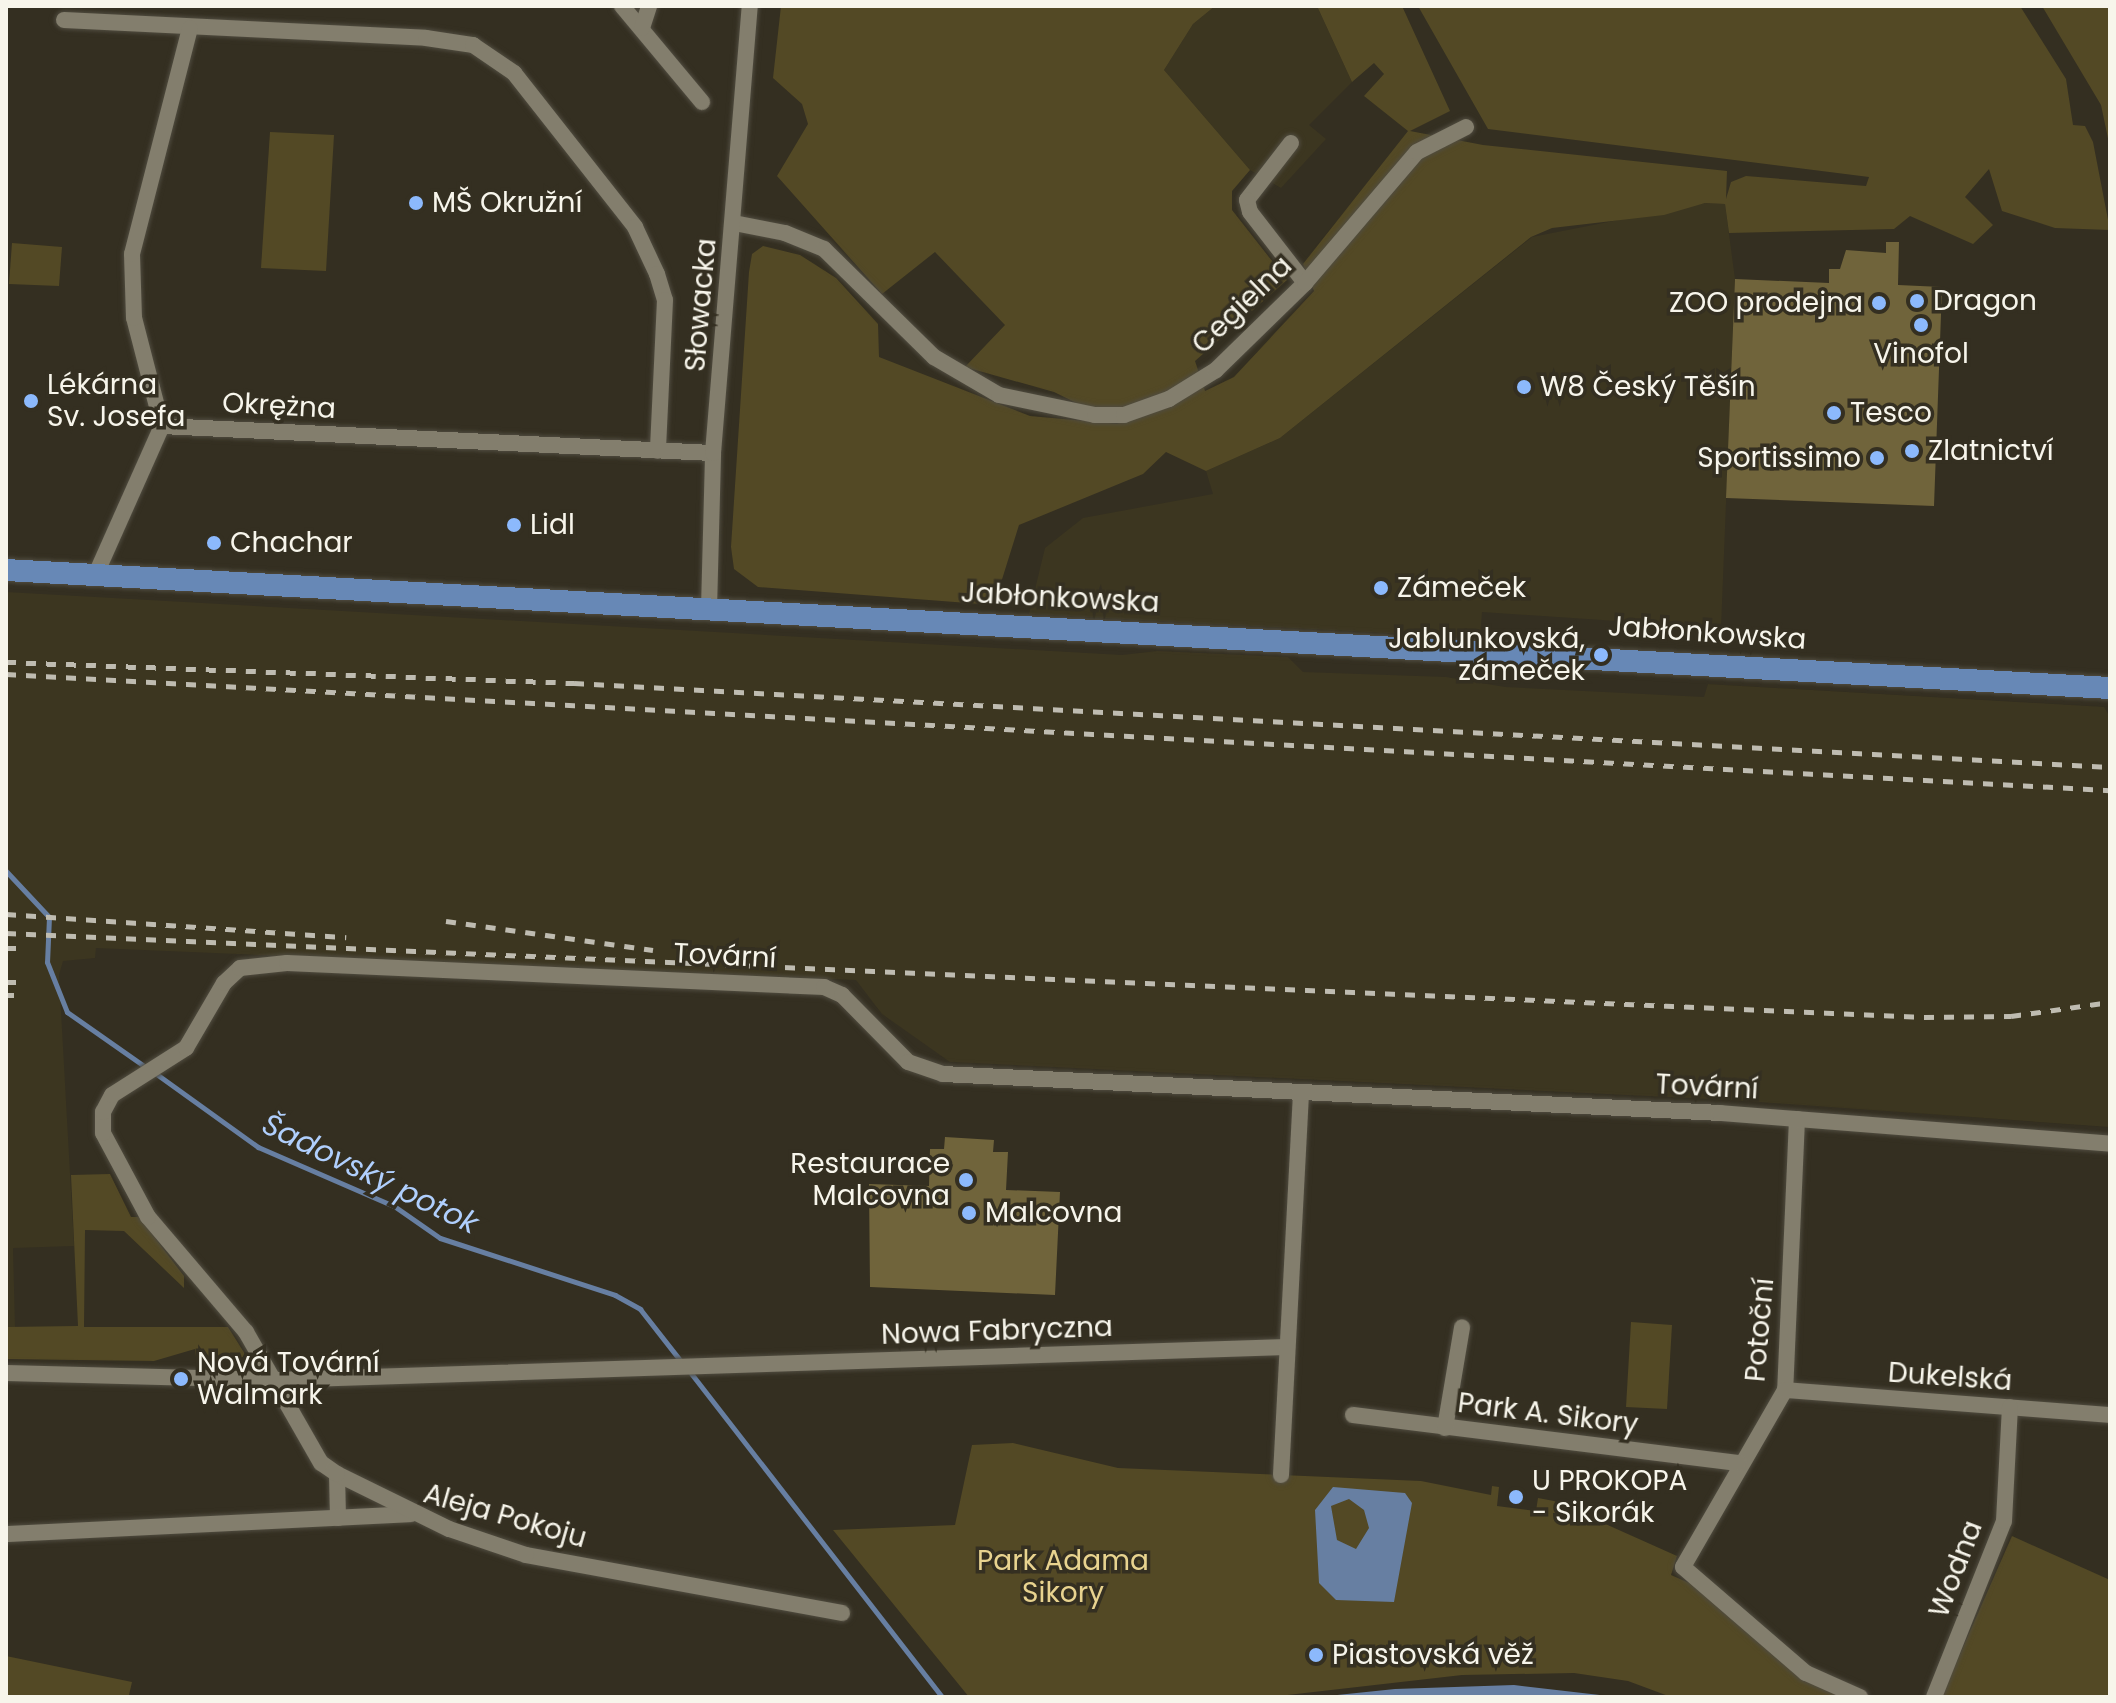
<!DOCTYPE html>
<html>
<head>
<meta charset="utf-8">
<style>
  body { margin:0 }
  #map { position:relative; width:2116px; height:1703px; overflow:hidden; background:#342f21; font-family:Poppins,sans-serif }
  div>[style] { position:absolute }
  .built>* { inset:0; background:#3c3620 }
  .green>* { inset:0; background:#534925 }
  .water>* { inset:0; background:#677fa2 }
  .stream>* { height:5px; margin:-2.5px; padding:0 2.5px; transform-origin:2.5px; border-radius:2.5px; background:#677fa2 }
  .building>* { inset:0; background:#70643b }
  .roads { filter:drop-shadow(0 0 2px #504c40) drop-shadow(0 0 2px #504c40) }
  .minor>* { height:16px; margin:-8px; padding:0 8px; transform-origin:8px; border-radius:8px; background:#837e6d }
  .major>* { height:22px; margin:-11px; padding:0 11px; transform-origin:11px; border-radius:11px; background:#6788b6 }
  .rail>* { height:5px; margin-top:-2.5px; transform-origin:0; background:repeating-linear-gradient(90deg,#bfbcb1 0 10px,transparent 0 20px) }
  .dots>* { width:22px; height:22px; translate:-50% -50%; box-sizing:border-box; border:4px solid #342f21; border-radius:50% }
  span { translate:-50% -50%; white-space:nowrap; text-align:center; line-height:1.15; -webkit-text-stroke:7px #342f21; paint-order:stroke }
  .poi-label { font-size:28px; color:#f7f5eb }
  .left { translate:0 -50%; text-align:left }
  .right { translate:-100% -50%; text-align:right }
  .street-label { font-size:28px; color:#f7f5eb }
  .park-label { font-size:28px; color:#e8d38f }
  .water-label { font-size:30px; color:#b0cffd; font-style:italic }
  .frame { position:absolute; inset:0; border:8px solid #f7f5eb; pointer-events:none }
</style>
</head>
<body>
<div id="map">
  <div class="built">
    <div style="clip-path:polygon(1215px 6px,1317px 6px,1352px 82px,1309px 125px,1326px 139px,1281px 188px,1250px 170px,1164px 70px,1193px 24px)"></div>
    <div style="clip-path:polygon(1705px 203px,1725px 204px,1735px 279px,1721px 628px,1482px 612px,1480px 638px,1029px 614px,1045px 548px,1083px 518px,1213px 494px,1206px 471px,1280px 438px,1532px 237px)"></div>
    <div style="clip-path:polygon(6px 592px,1122px 655px,1157px 651px,1288px 657px,1303px 672px,1446px 677px,1505px 687px,1704px 697px,1708px 684px,2104px 707px,2110px 717px,2110px 1127px,1731px 1100px,950px 1062px,882px 1014px,856px 980px,96px 948px,95px 958px,63px 961px,59px 975px,74px 1246px,13px 1248px,15px 1327px,6px 1327px)"></div>
  </div>
  <div class="green">
    <div style="clip-path:polygon(781px 6px,1215px 6px,1193px 24px,1164px 70px,1250px 170px,1232px 191px,1232px 210px,1287px 280px,1195px 361px,1205px 391px,1234px 377px,1314px 291px,1303px 264px,1408px 131px,1364px 96px,1384px 74px,1374px 63px,1352px 82px,1317px 6px,1402px 6px,1450px 111px,1410px 131px,1483px 145px,1727px 171px,1726px 199px,1731px 182px,1746px 176px,1866px 186px,1869px 177px,1488px 129px,1418px 6px,2020px 6px,2066px 79px,2073px 125px,2085px 126px,2093px 142px,2110px 230px,2055px 228px,2002px 211px,1989px 169px,1965px 197px,1993px 225px,1973px 244px,1910px 216px,1894px 229px,1729px 233px,1725px 204px,1705px 203px,1664px 215px,1552px 228px,1531px 237px,1280px 438px,1206px 471px,1166px 452px,1143px 474px,1019px 525px,994px 605px,758px 587px,734px 569px,731px 547px,749px 272px,752px 254px,763px 246px,800px 255px,836px 278px,878px 324px,879px 357px,1030px 416px,1119px 424px,1054px 392px,965px 367px,1005px 325px,935px 252px,882px 294px,777px 176px,808px 124px,802px 104px,773px 78px)"></div>
    <div style="clip-path:polygon(2042px 6px,2110px 6px,2110px 148px,2101px 105px)"></div>
    <div style="clip-path:polygon(270px 132px,334px 135px,326px 271px,261px 268px)"></div>
    <div style="clip-path:polygon(12px 243px,62px 247px,59px 286px,9px 284px)"></div>
    <div style="clip-path:polygon(110px 1174px,131px 1217px,139px 1217px,184px 1276px,184px 1288px,124px 1231px,85px 1230px,84px 1327px,228px 1327px,245px 1354px,240px 1360px,196px 1357px,195px 1349px,154px 1361px,6px 1359px,6px 1327px,78px 1326px,71px 1175px)"></div>
    <div style="clip-path:polygon(1631px 1322px,1672px 1325px,1667px 1409px,1626px 1407px)"></div>
    <div style="clip-path:polygon(1013px 1443px,1118px 1468px,1421px 1481px,1491px 1495px,1492px 1486px,1499px 1487px,1497px 1506px,1536px 1511px,1538px 1498px,1554px 1501px,1677px 1556px,1671px 1575px,1696px 1586px,1845px 1697px,1671px 1697px,1628px 1681px,1574px 1673px,1462px 1675px,1269px 1697px,969px 1697px,833px 1530px,955px 1525px,972px 1445px)"></div>
    <div style="clip-path:polygon(2012px 1536px,2110px 1580px,2110px 1697px,1941px 1697px)"></div>
    <div style="clip-path:polygon(6px 1656px,132px 1682px,129px 1695px,6px 1697px)"></div>
  </div>
  <div class="water">
    <div style="clip-path:polygon(evenodd,1333px 1487px,1405px 1493px,1412px 1503px,1394px 1602px,1336px 1600px,1319px 1583px,1315px 1510px,1333px 1487px,1349px 1499px,1364px 1510px,1369px 1528px,1356px 1549px,1337px 1540px,1331px 1506px,1349px 1499px)"></div>
    <div style="clip-path:polygon(1514px 1685px,1617px 1697px,1318px 1697px,1395px 1689px)"></div>
  </div>
  <div class="stream">
    <div style="left:6px;top:871px;width:63px;rotate:46.9deg"></div>
    <div style="left:49px;top:917px;width:45px;rotate:92.5deg"></div>
    <div style="left:47px;top:962px;width:54px;rotate:68.2deg"></div>
    <div style="left:67px;top:1012px;width:98px;rotate:35deg"></div>
    <div style="left:155px;top:1073px;width:127px;rotate:35.7deg"></div>
    <div style="left:258px;top:1147px;width:148px;rotate:23.5deg"></div>
    <div style="left:394px;top:1206px;width:56px;rotate:34.8deg"></div>
    <div style="left:440px;top:1238px;width:184px;rotate:18deg"></div>
    <div style="left:615px;top:1295px;width:29px;rotate:29deg"></div>
    <div style="left:640px;top:1309px;width:70px;rotate:52deg"></div>
    <div style="left:690px;top:1372px;width:411px;rotate:52.2deg"></div>
  </div>
  <div class="building">
    <div style="clip-path:polygon(1886px 242px,1899px 242px,1898px 285px,1942px 287px,1934px 506px,1726px 498px,1735px 279px,1829px 283px,1829px 269px,1840px 269px,1846px 250px,1886px 253px)"></div>
    <div style="clip-path:polygon(945px 1137px,994px 1140px,993px 1152px,1008px 1152px,1006px 1190px,1060px 1192px,1055px 1295px,870px 1287px,869px 1184px,929px 1186px,930px 1149px,944px 1149px)"></div>
  </div>
  <div class="roads">
    <div class="minor">
      <div style="left:622px;top:6px;width:125px;rotate:50.2deg"></div>
      <div style="left:64px;top:20px;width:362px;rotate:2.8deg"></div>
      <div style="left:426px;top:38px;width:48px;rotate:8.5deg"></div>
      <div style="left:473px;top:45px;width:50px;rotate:34.3deg"></div>
      <div style="left:514px;top:73px;width:196px;rotate:51.8deg"></div>
      <div style="left:635px;top:227px;width:52px;rotate:64.9deg"></div>
      <div style="left:657px;top:274px;width:27px;rotate:73deg"></div>
      <div style="left:665px;top:300px;width:151px;rotate:92.7deg"></div>
      <div style="left:642px;top:28px;width:23px;rotate:-72deg"></div>
      <div style="left:1291px;top:143px;width:72px;rotate:127.7deg"></div>
      <div style="left:1247px;top:200px;width:12px;rotate:76deg"></div>
      <div style="left:1250px;top:212px;width:90px;rotate:52.2deg"></div>
      <div style="left:734px;top:223px;width:52px;rotate:11.1deg"></div>
      <div style="left:785px;top:233px;width:42px;rotate:22.3deg"></div>
      <div style="left:824px;top:249px;width:154px;rotate:44.5deg"></div>
      <div style="left:934px;top:357px;width:75px;rotate:30.3deg"></div>
      <div style="left:999px;top:395px;width:98px;rotate:11.8deg"></div>
      <div style="left:1095px;top:415px;width:29px"></div>
      <div style="left:1124px;top:415px;width:48px;rotate:-19.6deg"></div>
      <div style="left:1169px;top:399px;width:55px;rotate:-31.7deg"></div>
      <div style="left:1216px;top:370px;width:124px;rotate:-44.3deg"></div>
      <div style="left:1305px;top:283px;width:172px;rotate:-49.5deg"></div>
      <div style="left:1417px;top:152px;width:55px;rotate:-27deg"></div>
      <div style="left:162px;top:426px;width:552px;rotate:2.81deg"></div>
      <div style="left:162px;top:426px;width:112px;rotate:-104.5deg"></div>
      <div style="left:134px;top:318px;width:64px;rotate:-91.8deg"></div>
      <div style="left:132px;top:254px;width:233px;rotate:-75.6deg"></div>
      <div style="left:96px;top:574px;width:162px;rotate:-66deg"></div>
      <div style="left:709px;top:609px;width:156px;rotate:-88.5deg"></div>
      <div style="left:713px;top:453px;width:449px;rotate:-85.3deg"></div>
      <div style="left:1797px;top:1119px;width:271px;rotate:92.5deg"></div>
      <div style="left:1785px;top:1390px;width:204px;rotate:120deg"></div>
      <div style="left:1683px;top:1567px;width:162px;rotate:40.8deg"></div>
      <div style="left:1806px;top:1673px;width:59px;rotate:24deg"></div>
      <div style="left:6px;top:1373px;width:270px;rotate:1.5deg"></div>
      <div style="left:276px;top:1380px;width:1011px;rotate:-1.87deg"></div>
      <div style="left:1785px;top:1390px;width:326px;rotate:4.4deg"></div>
      <div style="left:1353px;top:1415px;width:388px;rotate:7.1deg"></div>
      <div style="left:1445px;top:1428px;width:102px;rotate:-80.4deg"></div>
      <div style="left:337px;top:1474px;width:44px;rotate:88.7deg"></div>
      <div style="left:1281px;top:1475px;width:381px;rotate:-87deg"></div>
      <div style="left:6px;top:1534px;width:405px;rotate:-2.8deg"></div>
      <div style="left:842px;top:1613px;width:321px;rotate:-169.6deg"></div>
      <div style="left:526px;top:1555px;width:81px;rotate:-161.3deg"></div>
      <div style="left:449px;top:1529px;width:125px;rotate:-153.8deg"></div>
      <div style="left:337px;top:1474px;width:19px;rotate:-145deg"></div>
      <div style="left:321px;top:1463px;width:151px;rotate:-119.8deg"></div>
      <div style="left:246px;top:1332px;width:151px;rotate:-130.4deg"></div>
      <div style="left:148px;top:1217px;width:95px;rotate:-118.2deg"></div>
      <div style="left:103px;top:1133px;width:21px;rotate:-90deg"></div>
      <div style="left:103px;top:1112px;width:19px;rotate:-62deg"></div>
      <div style="left:112px;top:1095px;width:88px;rotate:-32.4deg"></div>
      <div style="left:186px;top:1048px;width:75px;rotate:-59.7deg"></div>
      <div style="left:224px;top:983px;width:22px;rotate:-43deg"></div>
      <div style="left:240px;top:968px;width:47px;rotate:-6.1deg"></div>
      <div style="left:287px;top:963px;width:538px;rotate:2.56deg"></div>
      <div style="left:824px;top:987px;width:20px;rotate:24deg"></div>
      <div style="left:842px;top:995px;width:94px;rotate:45.4deg"></div>
      <div style="left:908px;top:1062px;width:37px;rotate:19deg"></div>
      <div style="left:943px;top:1074px;width:778px;rotate:2.87deg"></div>
      <div style="left:1720px;top:1113px;width:391px;rotate:4.5deg"></div>
      <div style="left:1934px;top:1697px;width:189px;rotate:-68.3deg"></div>
      <div style="left:2004px;top:1521px;width:114px;rotate:-87deg"></div>
    </div>
    <div class="major">
      <div style="left:6px;top:570px;width:2107px;rotate:3.21deg"></div>
    </div>
  </div>
  <div class="rail">
    <div style="left:6px;top:662px;width:568px;rotate:2.12deg"></div>
    <div style="left:574px;top:683px;width:1538px;rotate:3.13deg"></div>
    <div style="left:6px;top:674px;width:2107px;rotate:3.16deg"></div>
    <div style="left:6px;top:914px;width:341px;rotate:3.9deg"></div>
    <div style="left:446px;top:921px;width:209px;rotate:8deg"></div>
    <div style="left:6px;top:933px;width:1920px;rotate:2.51deg"></div>
    <div style="left:1924px;top:1017px;width:87px;rotate:-0.7deg"></div>
    <div style="left:2011px;top:1016px;width:100px;rotate:-8deg"></div>
    <div style="left:6px;top:948px;width:11px"></div>
    <div style="left:6px;top:982px;width:17px"></div>
    <div style="left:6px;top:995px;width:8px"></div>
  </div>
  <div class="dots">
    <div style="left:416px;top:203px;background:#8cb9fc"></div>
    <div style="left:1917px;top:301px;background:#8cb9fc"></div>
    <div style="left:1879px;top:303px;background:#8cb9fc"></div>
    <div style="left:1921px;top:325px;background:#8cb9fc"></div>
    <div style="left:1524px;top:387px;background:#8cb9fc"></div>
    <div style="left:31px;top:401px;background:#8cb9fc"></div>
    <div style="left:1834px;top:413px;background:#8cb9fc"></div>
    <div style="left:1912px;top:451px;background:#8cb9fc"></div>
    <div style="left:1877px;top:458px;background:#8cb9fc"></div>
    <div style="left:514px;top:525px;background:#8cb9fc"></div>
    <div style="left:214px;top:543px;background:#8cb9fc"></div>
    <div style="left:1381px;top:588px;background:#8cb9fc"></div>
    <div style="left:1601px;top:655px;background:#8cb9fc"></div>
    <div style="left:966px;top:1180px;background:#8cb9fc"></div>
    <div style="left:969px;top:1213px;background:#8cb9fc"></div>
    <div style="left:181px;top:1379px;background:#8cb9fc"></div>
    <div style="left:1516px;top:1497px;background:#8cb9fc"></div>
    <div style="left:1316px;top:1655px;background:#8cb9fc"></div>
  </div>
  <div class="poi-label">
    <span class="left" style="left:432px;top:203px">MŠ Okružní</span>
    <span class="left" style="left:1933px;top:301px">Dragon</span>
    <span class="right" style="left:1863px;top:303px">ZOO prodejna</span>
    <span style="left:1921px;top:354px">Vinofol</span>
    <span class="left" style="left:47px;top:401px">Lékárna<br>Sv. Josefa</span>
    <span class="left" style="left:1540px;top:387px">W8 Český Těšín</span>
    <span class="left" style="left:1850px;top:413px">Tesco</span>
    <span class="left" style="left:1928px;top:451px">Zlatnictví</span>
    <span class="right" style="left:1861px;top:458px">Sportissimo</span>
    <span class="left" style="left:530px;top:525px">Lidl</span>
    <span class="left" style="left:230px;top:543px">Chachar</span>
    <span class="left" style="left:1397px;top:588px">Zámeček</span>
    <span class="right" style="left:1585px;top:655px">Jablunkovská,<br>zámeček</span>
    <span class="right" style="left:950px;top:1180px">Restaurace<br>Malcovna</span>
    <span class="left" style="left:985px;top:1213px">Malcovna</span>
    <span class="left" style="left:197px;top:1379px">Nová Tovární<br>Walmark</span>
    <span class="left" style="left:1532px;top:1497px">U PROKOPA<br>- Sikorák</span>
    <span class="left" style="left:1332px;top:1655px">Piastovská věž</span>
  </div>
  <div class="street-label">
    <span style="left:701px;top:305px;rotate:-85deg">Słowacka</span>
    <span style="left:1242px;top:305px;rotate:-44deg">Cegielna</span>
    <span style="left:279px;top:406px;rotate:3deg">Okrężna</span>
    <span style="left:1060px;top:598px;rotate:3deg">Jabłonkowska</span>
    <span style="left:1707px;top:633px;rotate:4deg">Jabłonkowska</span>
    <span style="left:725px;top:956px;rotate:3deg">Tovární</span>
    <span style="left:1707px;top:1087px;rotate:3deg">Tovární</span>
    <span style="left:1760px;top:1330px;rotate:-85deg">Potoční</span>
    <span style="left:997px;top:1331px;rotate:-2deg">Nowa Fabryczna</span>
    <span style="left:1950px;top:1377px;rotate:4deg">Dukelská</span>
    <span style="left:1548px;top:1414px;rotate:7deg">Park A. Sikory</span>
    <span style="left:505px;top:1516px;rotate:16deg">Aleja Pokoju</span>
    <span style="left:1956px;top:1569px;rotate:-69deg">Wodna</span>
  </div>
  <div class="park-label">
    <span style="left:1063px;top:1577px">Park Adama<br>Sikory</span>
  </div>
  <div class="water-label">
    <span style="left:370px;top:1174px;rotate:26deg">Šadovský potok</span>
  </div>
  <div class="frame"></div>
</div>
</body>
</html>
